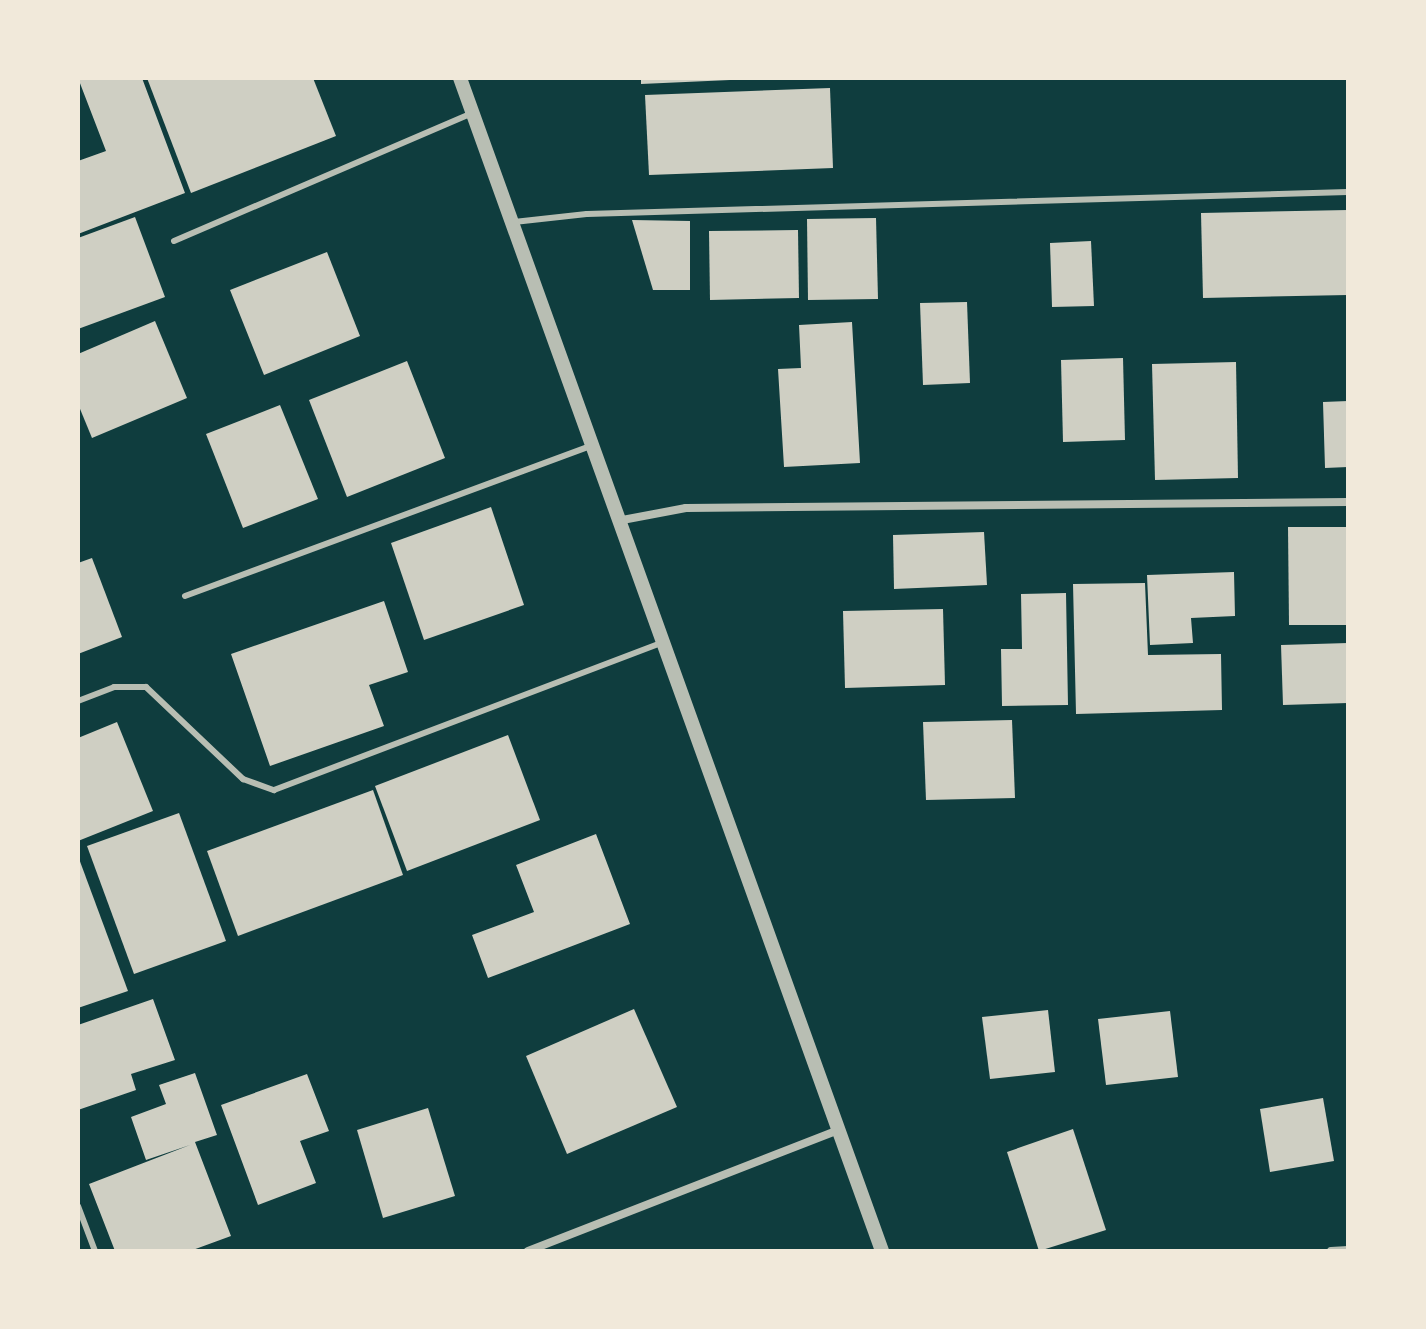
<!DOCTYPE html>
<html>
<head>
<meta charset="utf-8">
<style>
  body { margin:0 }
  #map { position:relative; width:1426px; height:1329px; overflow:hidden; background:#0f3d3e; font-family:"Open Sans",sans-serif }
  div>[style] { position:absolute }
  .building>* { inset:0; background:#cfcfc3 }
  .service>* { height:6px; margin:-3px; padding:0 3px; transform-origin:3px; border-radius:3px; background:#b8beb3 }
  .minor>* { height:8px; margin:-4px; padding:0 4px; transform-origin:4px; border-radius:4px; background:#b8beb3 }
  .tertiary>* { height:14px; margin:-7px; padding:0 7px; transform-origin:7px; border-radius:7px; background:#b8beb3 }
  span { translate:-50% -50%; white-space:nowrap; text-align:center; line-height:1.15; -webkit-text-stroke:8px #f1e9da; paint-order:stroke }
  .frame { position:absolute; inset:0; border:80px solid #f1e9da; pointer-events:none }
</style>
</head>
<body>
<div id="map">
  <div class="building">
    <div style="clip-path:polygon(78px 78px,142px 78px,185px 193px,78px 234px,78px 161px,106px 151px)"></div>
    <div style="clip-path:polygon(147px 78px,313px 78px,336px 136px,191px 193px)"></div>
    <div style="clip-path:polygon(641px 78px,730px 78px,730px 80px,641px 84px)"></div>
    <div style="clip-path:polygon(830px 88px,833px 168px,649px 175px,645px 95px)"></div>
    <div style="clip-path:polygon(1348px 210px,1348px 295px,1203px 298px,1201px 213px)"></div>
    <div style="clip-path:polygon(135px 217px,165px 297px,78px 329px,78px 238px)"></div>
    <div style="clip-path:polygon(876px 218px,878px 299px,808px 300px,807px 219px)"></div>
    <div style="clip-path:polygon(632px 220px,690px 221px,690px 290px,653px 290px)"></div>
    <div style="clip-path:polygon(798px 230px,799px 298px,710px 300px,709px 231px)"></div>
    <div style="clip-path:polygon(1091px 241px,1094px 306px,1052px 307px,1050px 243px)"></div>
    <div style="clip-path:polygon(327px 252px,360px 336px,264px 375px,230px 290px)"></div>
    <div style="clip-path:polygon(967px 302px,970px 383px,923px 385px,920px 303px)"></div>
    <div style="clip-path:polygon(155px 321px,187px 398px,92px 438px,78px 404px,78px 354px)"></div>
    <div style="clip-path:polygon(852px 322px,860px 463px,784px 467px,778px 369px,801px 368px,799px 325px)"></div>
    <div style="clip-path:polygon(1123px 358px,1125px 440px,1063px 442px,1061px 360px)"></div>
    <div style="clip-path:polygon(407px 361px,445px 458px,347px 497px,309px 400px)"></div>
    <div style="clip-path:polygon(1236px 362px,1238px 478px,1155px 480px,1152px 364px)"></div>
    <div style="clip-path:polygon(1348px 401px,1348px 467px,1325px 468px,1323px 402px)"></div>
    <div style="clip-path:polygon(280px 405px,318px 499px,243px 528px,206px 434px)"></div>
    <div style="clip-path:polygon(491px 507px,524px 605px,424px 640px,391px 543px)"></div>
    <div style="clip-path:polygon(1288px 527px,1348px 527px,1348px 625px,1289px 625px)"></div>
    <div style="clip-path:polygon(984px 532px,987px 585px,894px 589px,893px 535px)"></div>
    <div style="clip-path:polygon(92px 558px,122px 637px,78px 654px,78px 563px)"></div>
    <div style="clip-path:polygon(1234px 572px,1235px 616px,1191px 618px,1193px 643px,1150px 645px,1147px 575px)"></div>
    <div style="clip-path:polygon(1145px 583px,1148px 655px,1221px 654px,1222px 710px,1076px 714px,1073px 584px)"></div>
    <div style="clip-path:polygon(1066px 593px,1068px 705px,1002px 706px,1001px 649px,1022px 649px,1021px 594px)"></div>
    <div style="clip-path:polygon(384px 601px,408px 672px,369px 685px,384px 726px,270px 766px,231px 654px)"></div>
    <div style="clip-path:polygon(943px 609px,945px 685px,845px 688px,843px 611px)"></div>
    <div style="clip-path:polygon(1348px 643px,1348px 703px,1283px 705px,1281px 645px)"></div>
    <div style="clip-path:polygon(1012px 720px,1015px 798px,926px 800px,923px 722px)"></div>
    <div style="clip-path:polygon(117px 722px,153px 811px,78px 841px,78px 738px)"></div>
    <div style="clip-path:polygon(508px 735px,540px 820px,407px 871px,375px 786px)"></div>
    <div style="clip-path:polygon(373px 790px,403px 875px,238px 936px,207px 851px)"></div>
    <div style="clip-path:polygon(179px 813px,226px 941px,134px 974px,87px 846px)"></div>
    <div style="clip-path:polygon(596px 834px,630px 924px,488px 978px,472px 935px,534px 912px,516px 865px)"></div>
    <div style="clip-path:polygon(78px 856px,128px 991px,78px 1008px)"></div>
    <div style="clip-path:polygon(153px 999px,175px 1060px,131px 1074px,136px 1090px,78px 1110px,78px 1025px)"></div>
    <div style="clip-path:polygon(634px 1009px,677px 1107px,567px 1154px,526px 1056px)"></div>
    <div style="clip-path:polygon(1048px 1010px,1055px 1072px,990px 1079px,982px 1017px)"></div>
    <div style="clip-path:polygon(1170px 1011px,1178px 1077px,1106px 1085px,1098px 1019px)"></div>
    <div style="clip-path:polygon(195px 1073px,217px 1135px,195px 1142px,231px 1236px,190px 1251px,115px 1251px,89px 1184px,190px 1145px,146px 1160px,131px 1117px,166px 1104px,159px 1085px)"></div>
    <div style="clip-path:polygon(307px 1074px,329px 1131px,300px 1141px,316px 1183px,258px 1205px,221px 1105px)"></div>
    <div style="clip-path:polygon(1323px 1098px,1334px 1161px,1270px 1172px,1260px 1109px)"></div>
    <div style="clip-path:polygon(428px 1108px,455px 1196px,383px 1218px,357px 1130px)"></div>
    <div style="clip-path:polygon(1073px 1129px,1106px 1230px,1039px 1251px,1007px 1152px)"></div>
  </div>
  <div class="service">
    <div style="left:514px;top:222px;width:73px;rotate:-6.3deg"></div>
    <div style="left:587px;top:214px;width:761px;rotate:-1.66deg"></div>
    <div style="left:174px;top:241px;width:324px;rotate:-23.2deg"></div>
    <div style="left:185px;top:596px;width:432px;rotate:-20.3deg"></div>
    <div style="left:78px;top:701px;width:39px;rotate:-21deg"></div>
    <div style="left:114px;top:687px;width:32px"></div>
    <div style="left:146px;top:687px;width:134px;rotate:43.5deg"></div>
    <div style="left:243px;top:779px;width:33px;rotate:20deg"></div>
    <div style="left:274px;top:790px;width:414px;rotate:-20.8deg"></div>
    <div style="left:78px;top:1206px;width:48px;rotate:69.3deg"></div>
  </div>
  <div class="minor">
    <div style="left:617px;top:521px;width:70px;rotate:-10.7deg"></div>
    <div style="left:686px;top:508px;width:662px;rotate:-0.52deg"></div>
    <div style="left:528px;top:1251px;width:334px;rotate:-21.3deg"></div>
    <div style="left:1331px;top:1251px;width:17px;rotate:-3deg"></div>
  </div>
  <div class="tertiary">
    <div style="left:460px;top:78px;width:1247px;rotate:70.21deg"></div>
  </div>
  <div class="frame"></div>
</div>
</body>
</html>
